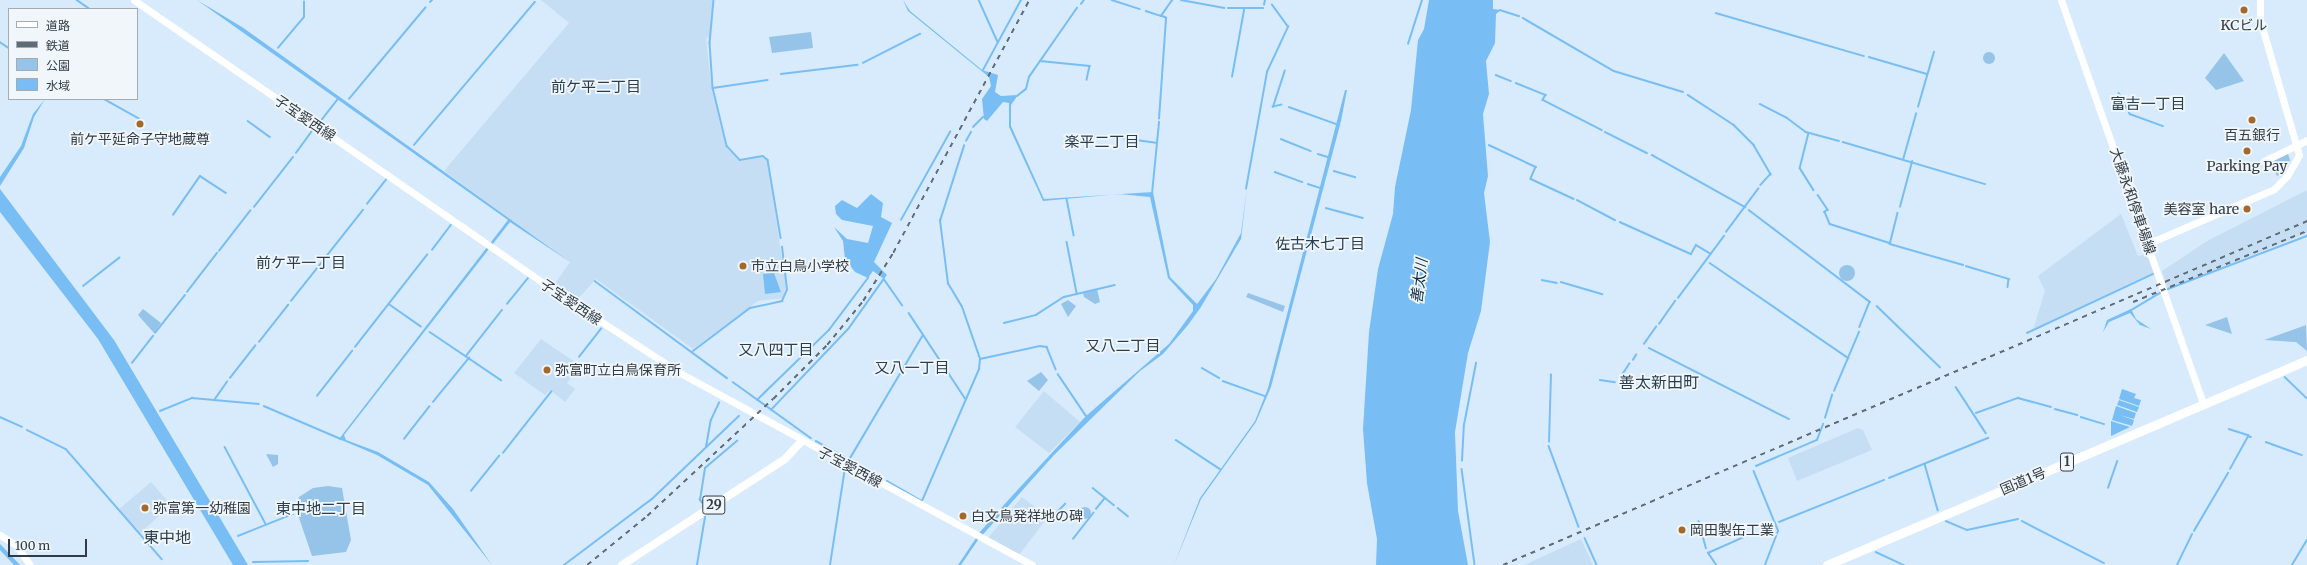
<!DOCTYPE html>
<html>
<head>
<meta charset="utf-8">
<style>
  body { margin:0 }
  #map { position:relative; width:2307px; height:565px; overflow:hidden; background:#d7ebfc; font-family:Merriweather,"Noto Sans JP",serif }
  div>[style] { position:absolute }
  .built>* { inset:0; background:#c6def3 }
  .green>* { inset:0; background:#96c3e8 }
  .round { border-radius:50% }
  .water>* { inset:0; background:#78bef5 }
  .stream>* { height:1.5px; margin:-0.75px; padding:0 0.75px; transform-origin:0.75px; border-radius:0.75px; background:#78bef5 }
  .secondary>* { height:7px; margin:-3.5px; padding:0 3.5px; transform-origin:3.5px; border-radius:3.5px; background:#fff }
  .primary>* { height:8px; margin:-4px; padding:0 4px; transform-origin:4px; border-radius:4px; background:#fff }
  .highway>* { height:9px; margin:-4.5px; padding:0 4.5px; transform-origin:4.5px; border-radius:4.5px; background:#fff }
  .rail>* { height:1.5px; margin-top:-0.75px; transform-origin:0; background:repeating-linear-gradient(90deg,#5f6b76 0 5px,transparent 0 10px) }
  .dots>* { width:11px; height:11px; translate:-50% -50%; box-sizing:border-box; border:2px solid #f1f6fa; border-radius:50% }
  span { translate:-50% -50%; white-space:nowrap; text-align:center; line-height:1.15; -webkit-text-stroke:3.5px #f1f6fa; paint-order:stroke }
  .shield-label span { padding:1px 3px; background:#f1f6fa; border:1px solid; border-radius:3px; -webkit-text-stroke-width:0 }
  .shield-label { font-size:13px; color:#323c44; font-weight:700 }
  .poi-label { font-size:14px; color:#323c44 }
  .right { translate:-100% -50%; text-align:right }
  .left { translate:0 -50%; text-align:left }
  .street-label { font-size:14px; color:#323c44 }
  .neighbourhood-label { font-size:15px; color:#293e4f }
  .water-label { font-size:15px; color:#0d2c42; font-style:italic }
  .quarter-label { font-size:16px; color:#293e4f }
  .legend { position:absolute; left:8px; top:8px; width:130px; height:92px; box-sizing:border-box; background:#f1f6fa; border:1px solid #a5acb1; margin:0; padding:5px 7px; list-style:none; font-size:12px; color:#323c44 }
  .legend li { display:flex; align-items:center; gap:8px; height:20px }
  .legend b { width:20px; border:1px solid #a5acb1 }
  .scale { position:absolute; left:8px; top:539px; width:79px; height:18px; box-sizing:border-box; border:2px solid #323c44; border-top:0; padding-left:5px; font-size:12px; line-height:14px; white-space:nowrap; color:#323c44; -webkit-text-stroke:3px #f1f6fa; paint-order:stroke }
</style>
</head>
<body>
<div id="map">
  <div class="built">
    <div style="clip-path:polygon(541px 0,713px 0,710px 36px,706px 39px,712px 92px,726px 147px,740px 161px,763px 157px,767px 160px,786px 285px,783px 298px,758px 301px,693px 349px,596px 279px,577px 300px,554px 285px,570px 262px,444px 171px,569px 23px)"></div>
    <div style="clip-path:polygon(2307px 190px,2307px 233px,2168px 289px,2162px 271px,2207px 241px)"></div>
    <div style="clip-path:polygon(2121px 214px,2138px 256px,2147px 254px,2154px 273px,2033px 330px,2045px 291px,2038px 276px)"></div>
    <div style="clip-path:polygon(541px 339px,581px 366px,567px 383px,575px 389px,565px 402px,550px 390px,545px 395px,514px 373px)"></div>
    <div style="clip-path:polygon(1044px 391px,1080px 422px,1049px 453px,1015px 427px)"></div>
    <div style="clip-path:polygon(1858px 428px,1863px 430px,1872px 450px,1797px 481px,1788px 458px)"></div>
    <div style="clip-path:polygon(151px 482px,171px 505px,139px 534px,118px 510px)"></div>
    <div style="clip-path:polygon(1022px 497px,1048px 517px,1019px 555px,988px 538px)"></div>
    <div style="clip-path:polygon(1581px 539px,1593px 565px,1524px 565px)"></div>
  </div>
  <div class="green">
    <div style="clip-path:polygon(811px 32px,813px 48px,772px 53px,769px 37px)"></div>
    <div class="round" style="left:1983px;top:52px;width:12px;height:12px"></div>
    <div style="clip-path:polygon(2224px 53px,2244px 81px,2216px 90px,2205px 78px)"></div>
    <div style="clip-path:polygon(2288px 154px,2290px 160px,2284px 173px,2277px 176px,2270px 161px)"></div>
    <div class="round" style="left:1839px;top:265px;width:16px;height:16px"></div>
    <div style="clip-path:polygon(1097px 289px,1100px 302px,1095px 304px,1084px 297px,1083px 293px)"></div>
    <div style="clip-path:polygon(1248px 293px,1285px 306px,1283px 312px,1246px 297px)"></div>
    <div style="clip-path:polygon(1068px 300px,1076px 306px,1068px 317px,1061px 304px)"></div>
    <div style="clip-path:polygon(143px 309px,161px 323px,154px 333px,138px 315px)"></div>
    <div style="clip-path:polygon(2227px 317px,2232px 334px,2205px 325px)"></div>
    <div style="clip-path:polygon(2306px 325px,2307px 351px,2296px 342px,2264px 340px)"></div>
    <div style="clip-path:polygon(1041px 372px,1048px 380px,1039px 391px,1027px 381px)"></div>
    <div style="clip-path:polygon(266px 454px,278px 455px,278px 464px,273px 467px)"></div>
    <div style="clip-path:polygon(328px 486px,342px 488px,351px 540px,346px 552px,312px 556px,296px 509px,299px 497px,313px 488px)"></div>
    <div class="round" style="left:1079px;top:507px;width:12px;height:12px"></div>
  </div>
  <div class="water">
    <div style="clip-path:polygon(197px 0,242px 27px,570px 262px,510px 222px,344px 435px,346px 440px,378px 452px,429px 482px,453px 509px,492px 565px,428px 485px,377px 455px,339px 439px,508px 220px)"></div>
    <div style="clip-path:polygon(903px 0,910px 11px,982px 70px,998px 75px,995px 92px,1001px 96px,1018px 95px,1011px 105px,1011px 126px,1044px 199px,1153px 192px,1170px 277px,1197px 304px,1216px 279px,1241px 233px,1247px 187px,1241px 239px,1201px 307px,1188px 325px,1163px 354px,1140px 371px,1054px 455px,978px 540px,961px 565px,958px 565px,980px 532px,1011px 497px,1086px 416px,1169px 344px,1193px 311px,1193px 305px,1168px 278px,1150px 197px,1119px 194px,1043px 201px,1009px 127px,1009px 103px,1003px 102px,987px 121px,984px 119px,982px 99px,991px 86px,989px 77px,908px 11px)"></div>
    <div style="clip-path:polygon(1429px 0,1493px 0,1493px 9px,1501px 10px,1496px 14px,1495px 43px,1486px 61px,1489px 94px,1483px 114px,1488px 176px,1484px 193px,1490px 242px,1481px 311px,1468px 353px,1455px 432px,1458px 511px,1468px 565px,1376px 565px,1377px 539px,1367px 483px,1363px 429px,1369px 332px,1378px 269px,1393px 214px,1395px 187px,1411px 110px,1418px 40px,1424px 29px)"></div>
    <div style="clip-path:polygon(1345px 90px,1347px 90px,1341px 121px,1271px 387px,1256px 422px,1201px 499px,1174px 565px,1200px 498px,1255px 421px,1268px 388px)"></div>
    <div style="clip-path:polygon(45px 99px,34px 117px,24px 148px,0 186px,0 177px,21px 146px,33px 114px)"></div>
    <div style="clip-path:polygon(0 189px,114px 340px,248px 565px,233px 565px,98px 339px,0 212px)"></div>
    <div style="clip-path:polygon(871px 194px,883px 203px,881px 217px,892px 223px,874px 262px,887px 275px,884px 279px,873px 271px,868px 278px,855px 272px,845px 259px,843px 241px,834px 227px,847px 239px,868px 243px,873px 226px,842px 220px,836px 214px,835px 206px,842px 200px,857px 208px)"></div>
    <div style="clip-path:polygon(774px 273px,781px 292px,765px 294px,763px 274px)"></div>
    <div style="clip-path:polygon(2131px 309px,2136px 319px,2151px 329px,2140px 325px,2130px 313px,2109px 322px,2103px 332px,2107px 320px)"></div>
    <div style="clip-path:polygon(2122px 389px,2136px 394px,2134px 398px,2141px 400px,2139px 406px,2119px 399px)"></div>
    <div style="clip-path:polygon(2119px 400px,2139px 407px,2137px 412px,2117px 405px)"></div>
    <div style="clip-path:polygon(2116px 406px,2136px 413px,2134px 419px,2119px 415px,2134px 420px,2132px 426px,2112px 420px)"></div>
    <div style="clip-path:polygon(2111px 421px,2130px 427px,2111px 436px)"></div>
    <div style="clip-path:polygon(0 544px,4px 548px,20px 565px,14px 565px,0 550px)"></div>
  </div>
  <div class="stream">
    <div style="left:77px;top:0;width:16px;rotate:35deg"></div>
    <div style="left:714px;top:0;width:43px;rotate:95.3deg"></div>
    <div style="left:710px;top:43px;width:45px;rotate:86.2deg"></div>
    <div style="left:713px;top:88px;width:60px;rotate:76.4deg"></div>
    <div style="left:727px;top:146px;width:19px;rotate:47deg"></div>
    <div style="left:740px;top:160px;width:23px;rotate:-10deg"></div>
    <div style="left:763px;top:156px;width:6px;rotate:39deg"></div>
    <div style="left:768px;top:160px;width:79px;rotate:80.5deg"></div>
    <div style="left:979px;top:0;width:46px;rotate:65.7deg"></div>
    <div style="left:1112px;top:0;width:29px;rotate:18deg"></div>
    <div style="left:1181px;top:0;width:44px;rotate:10.5deg"></div>
    <div style="left:430px;top:2px;width:3px;rotate:-45deg"></div>
    <div style="left:1081px;top:4px;width:5px;rotate:-53deg"></div>
    <div style="left:1264px;top:5px;width:5px;rotate:-79deg"></div>
    <div style="left:1228px;top:8px;width:35px"></div>
    <div style="left:1500px;top:10px;width:20px;rotate:18deg"></div>
    <div style="left:1146px;top:11px;width:16px;rotate:18deg"></div>
    <div style="left:1161px;top:16px;width:19px;rotate:-55deg"></div>
    <div style="left:1716px;top:13px;width:154px;rotate:16.2deg"></div>
    <div style="left:1523px;top:18px;width:105px;rotate:30.2deg"></div>
    <div style="left:1614px;top:71px;width:72px;rotate:16.9deg"></div>
    <div style="left:0;top:42px;width:11px;rotate:34deg"></div>
    <div style="left:1408px;top:44px;width:46px;rotate:-72.3deg"></div>
    <div style="left:278px;top:48px;width:40px;rotate:-50deg"></div>
    <div style="left:304px;top:17px;width:15px;rotate:-90deg"></div>
    <div style="left:1869px;top:57px;width:60px;rotate:16.3deg"></div>
    <div style="left:1040px;top:61px;width:50px;rotate:5.7deg"></div>
    <div style="left:1090px;top:66px;width:14px;rotate:102deg"></div>
    <div style="left:863px;top:63px;width:64px;rotate:-27deg"></div>
    <div style="left:983px;top:70px;width:80px;rotate:-61.5deg"></div>
    <div style="left:781px;top:74px;width:77px;rotate:-6.8deg"></div>
    <div style="left:1496px;top:75px;width:16px;rotate:22deg"></div>
    <div style="left:1232px;top:77px;width:68px;rotate:-79.8deg"></div>
    <div style="left:1516px;top:83px;width:32px;rotate:22deg"></div>
    <div style="left:1546px;top:95px;width:6px;rotate:121deg"></div>
    <div style="left:1543px;top:100px;width:66px;rotate:27deg"></div>
    <div style="left:713px;top:88px;width:55px;rotate:-8.4deg"></div>
    <div style="left:2119px;top:93px;width:24px;rotate:62deg"></div>
    <div style="left:2130px;top:114px;width:35px;rotate:20deg"></div>
    <div style="left:1688px;top:95px;width:55px;rotate:33.1deg"></div>
    <div style="left:1734px;top:125px;width:28px;rotate:45deg"></div>
    <div style="left:1754px;top:145px;width:34px;rotate:60deg"></div>
    <div style="left:1771px;top:174px;width:15px;rotate:132deg"></div>
    <div style="left:1017px;top:96px;width:11px;rotate:-38deg"></div>
    <div style="left:1026px;top:89px;width:12px;rotate:-76deg"></div>
    <div style="left:1029px;top:77px;width:84px;rotate:-55.2deg"></div>
    <div style="left:104px;top:99px;width:41px;rotate:29.1deg"></div>
    <div style="left:349px;top:99px;width:119px;rotate:-50.1deg"></div>
    <div style="left:1760px;top:104px;width:29px;rotate:27deg"></div>
    <div style="left:1786px;top:117px;width:25px;rotate:37deg"></div>
    <div style="left:1806px;top:132px;width:34px;rotate:15deg"></div>
    <div style="left:1282px;top:105px;width:9px;rotate:167deg"></div>
    <div style="left:1273px;top:107px;width:38px;rotate:-72deg"></div>
    <div style="left:1289px;top:107px;width:53px;rotate:19.8deg"></div>
    <div style="left:1918px;top:107px;width:57px;rotate:-73.8deg"></div>
    <div style="left:1159px;top:119px;width:101px;rotate:-86deg"></div>
    <div style="left:1166px;top:18px;width:5px;rotate:-158deg"></div>
    <div style="left:248px;top:121px;width:27px;rotate:36deg"></div>
    <div style="left:320px;top:122px;width:28px;rotate:-52deg"></div>
    <div style="left:973px;top:127px;width:14px;rotate:-45deg"></div>
    <div style="left:1605px;top:132px;width:47px;rotate:26.6deg"></div>
    <div style="left:1809px;top:133px;width:36px;rotate:104deg"></div>
    <div style="left:1800px;top:168px;width:26px;rotate:58deg"></div>
    <div style="left:1088px;top:135px;width:29px;rotate:6deg"></div>
    <div style="left:1122px;top:138px;width:34px;rotate:8deg"></div>
    <div style="left:1281px;top:139px;width:32px;rotate:22deg"></div>
    <div style="left:966px;top:141px;width:10px;rotate:-61deg"></div>
    <div style="left:1843px;top:142px;width:148px;rotate:16.5deg"></div>
    <div style="left:414px;top:145px;width:187px;rotate:-49.8deg"></div>
    <div style="left:1489px;top:145px;width:52px;rotate:25.1deg"></div>
    <div style="left:1536px;top:167px;width:13px;rotate:113deg"></div>
    <div style="left:1531px;top:179px;width:47px;rotate:24.9deg"></div>
    <div style="left:296px;top:153px;width:29px;rotate:-54deg"></div>
    <div style="left:1318px;top:154px;width:10px;rotate:17deg"></div>
    <div style="left:1652px;top:155px;width:107px;rotate:29.2deg"></div>
    <div style="left:1903px;top:160px;width:48px;rotate:-74.2deg"></div>
    <div style="left:1334px;top:171px;width:22px;rotate:16deg"></div>
    <div style="left:1275px;top:172px;width:29px;rotate:20deg"></div>
    <div style="left:1308px;top:184px;width:13px;rotate:18deg"></div>
    <div style="left:1246px;top:189px;width:119px;rotate:-79.8deg"></div>
    <div style="left:1267px;top:72px;width:50px;rotate:-65deg"></div>
    <div style="left:1288px;top:27px;width:27px;rotate:-126deg"></div>
    <div style="left:1152px;top:194px;width:72px;rotate:-84.4deg"></div>
    <div style="left:1818px;top:195px;width:18px;rotate:56deg"></div>
    <div style="left:1828px;top:210px;width:4px;rotate:146deg"></div>
    <div style="left:1825px;top:212px;width:13px;rotate:67deg"></div>
    <div style="left:1830px;top:224px;width:63px;rotate:17.6deg"></div>
    <div style="left:1067px;top:199px;width:37px;rotate:79deg"></div>
    <div style="left:1577px;top:200px;width:43px;rotate:27.8deg"></div>
    <div style="left:367px;top:204px;width:31px;rotate:-52deg"></div>
    <div style="left:254px;top:207px;width:63px;rotate:-52deg"></div>
    <div style="left:1900px;top:207px;width:47px;rotate:-75.1deg"></div>
    <div style="left:1326px;top:208px;width:38px;rotate:15deg"></div>
    <div style="left:1749px;top:210px;width:152px;rotate:37.2deg"></div>
    <div style="left:1870px;top:302px;width:27px;rotate:112deg"></div>
    <div style="left:1898px;top:213px;width:32px;rotate:104deg"></div>
    <div style="left:1890px;top:244px;width:76px;rotate:16deg"></div>
    <div style="left:173px;top:215px;width:47px;rotate:-55.3deg"></div>
    <div style="left:200px;top:176px;width:31px;rotate:33deg"></div>
    <div style="left:901px;top:220px;width:101px;rotate:-60.9deg"></div>
    <div style="left:1620px;top:222px;width:78px;rotate:24.3deg"></div>
    <div style="left:1691px;top:254px;width:10px;rotate:-61deg"></div>
    <div style="left:1696px;top:245px;width:17px;rotate:31deg"></div>
    <div style="left:1726px;top:232px;width:54px;rotate:-53.3deg"></div>
    <div style="left:1067px;top:242px;width:52px;rotate:78.9deg"></div>
    <div style="left:432px;top:250px;width:31px;rotate:-53deg"></div>
    <div style="left:219px;top:251px;width:51px;rotate:-52.2deg"></div>
    <div style="left:325px;top:258px;width:61px;rotate:-51.6deg"></div>
    <div style="left:1710px;top:263px;width:168px;rotate:34.5deg"></div>
    <div style="left:1966px;top:266px;width:45px;rotate:16.8deg"></div>
    <div style="left:2009px;top:279px;width:8px;rotate:97deg"></div>
    <div style="left:884px;top:279px;width:32px;rotate:55deg"></div>
    <div style="left:1542px;top:280px;width:15px;rotate:11deg"></div>
    <div style="left:595px;top:281px;width:164px;rotate:36.3deg"></div>
    <div style="left:1561px;top:282px;width:43px;rotate:16.3deg"></div>
    <div style="left:83px;top:286px;width:46px;rotate:-37.9deg"></div>
    <div style="left:2168px;top:289px;width:149px;rotate:-20.9deg"></div>
    <div style="left:187px;top:292px;width:49px;rotate:-52.4deg"></div>
    <div style="left:1678px;top:298px;width:77px;rotate:-53.4deg"></div>
    <div style="left:291px;top:301px;width:50px;rotate:-51.5deg"></div>
    <div style="left:389px;top:304px;width:39px;rotate:35deg"></div>
    <div style="left:507px;top:304px;width:33px;rotate:-51deg"></div>
    <div style="left:1877px;top:306px;width:88px;rotate:44.1deg"></div>
    <div style="left:2130px;top:311px;width:35px;rotate:-31deg"></div>
    <div style="left:909px;top:313px;width:102px;rotate:56.6deg"></div>
    <div style="left:1004px;top:323px;width:33px;rotate:-14deg"></div>
    <div style="left:1036px;top:315px;width:33px;rotate:-33deg"></div>
    <div style="left:1064px;top:297px;width:52px;rotate:-13.2deg"></div>
    <div style="left:1659px;top:324px;width:28px;rotate:-55deg"></div>
    <div style="left:430px;top:332px;width:86px;rotate:34.1deg"></div>
    <div style="left:155px;top:333px;width:48px;rotate:-51.7deg"></div>
    <div style="left:2027px;top:333px;width:139px;rotate:-25.1deg"></div>
    <div style="left:259px;top:342px;width:47px;rotate:-51.9deg"></div>
    <div style="left:1644px;top:344px;width:21px;rotate:-55deg"></div>
    <div style="left:355px;top:347px;width:117px;rotate:-52deg"></div>
    <div style="left:1649px;top:348px;width:157px;rotate:26.9deg"></div>
    <div style="left:693px;top:351px;width:71px;rotate:-37deg"></div>
    <div style="left:750px;top:308px;width:33px;rotate:-12deg"></div>
    <div style="left:782px;top:301px;width:12px;rotate:-66deg"></div>
    <div style="left:787px;top:290px;width:43px;rotate:-96.6deg"></div>
    <div style="left:466px;top:356px;width:58px;rotate:-52deg"></div>
    <div style="left:579px;top:357px;width:36px;rotate:-52deg"></div>
    <div style="left:980px;top:359px;width:61px;rotate:-12.2deg"></div>
    <div style="left:1040px;top:346px;width:7px;rotate:8deg"></div>
    <div style="left:1047px;top:347px;width:24px;rotate:68deg"></div>
    <div style="left:1633px;top:360px;width:6px;rotate:-59deg"></div>
    <div style="left:132px;top:363px;width:34px;rotate:-52deg"></div>
    <div style="left:1202px;top:368px;width:20px;rotate:30deg"></div>
    <div style="left:1058px;top:374px;width:52px;rotate:56deg"></div>
    <div style="left:2285px;top:377px;width:30px;rotate:44deg"></div>
    <div style="left:230px;top:378px;width:41px;rotate:-52deg"></div>
    <div style="left:1620px;top:378px;width:17px;rotate:-57deg"></div>
    <div style="left:1600px;top:380px;width:15px;rotate:8deg"></div>
    <div style="left:1223px;top:381px;width:45px;rotate:19.7deg"></div>
    <div style="left:733px;top:382px;width:96px;rotate:35.7deg"></div>
    <div style="left:1956px;top:387px;width:55px;rotate:56.9deg"></div>
    <div style="left:1834px;top:391px;width:64px;rotate:-67deg"></div>
    <div style="left:317px;top:396px;width:57px;rotate:-52.1deg"></div>
    <div style="left:215px;top:399px;width:21px;rotate:-55deg"></div>
    <div style="left:757px;top:400px;width:100px;rotate:-44.2deg"></div>
    <div style="left:829px;top:330px;width:65px;rotate:-53.1deg"></div>
    <div style="left:433px;top:402px;width:57px;rotate:-50.7deg"></div>
    <div style="left:264px;top:406px;width:84px;rotate:23.2deg"></div>
    <div style="left:2055px;top:409px;width:23px;rotate:15deg"></div>
    <div style="left:771px;top:410px;width:113px;rotate:-46.4deg"></div>
    <div style="left:849px;top:328px;width:59px;rotate:-54.7deg"></div>
    <div style="left:160px;top:411px;width:35px;rotate:-22deg"></div>
    <div style="left:192px;top:398px;width:67px;rotate:5.1deg"></div>
    <div style="left:1976px;top:413px;width:45px;rotate:-19.7deg"></div>
    <div style="left:2018px;top:398px;width:34px;rotate:15deg"></div>
    <div style="left:0;top:417px;width:24px;rotate:24deg"></div>
    <div style="left:2081px;top:417px;width:24px;rotate:17deg"></div>
    <div style="left:1825px;top:418px;width:24px;rotate:-73deg"></div>
    <div style="left:2229px;top:429px;width:20px;rotate:18deg"></div>
    <div style="left:27px;top:430px;width:43px;rotate:26deg"></div>
    <div style="left:66px;top:449px;width:146px;rotate:48.9deg"></div>
    <div style="left:404px;top:439px;width:41px;rotate:-52deg"></div>
    <div style="left:1176px;top:440px;width:53px;rotate:33.4deg"></div>
    <div style="left:816px;top:441px;width:76px;rotate:29.3deg"></div>
    <div style="left:1549px;top:442px;width:67px;rotate:-88.3deg"></div>
    <div style="left:2266px;top:442px;width:38px;rotate:20deg"></div>
    <div style="left:1549px;top:446px;width:86px;rotate:69.7deg"></div>
    <div style="left:225px;top:447px;width:87px;rotate:62deg"></div>
    <div style="left:706px;top:447px;width:27px;rotate:-80deg"></div>
    <div style="left:711px;top:420px;width:19px;rotate:-65deg"></div>
    <div style="left:503px;top:453px;width:78px;rotate:-51.8deg"></div>
    <div style="left:849px;top:460px;width:145px;rotate:-59.4deg"></div>
    <div style="left:1462px;top:461px;width:36px;rotate:-87deg"></div>
    <div style="left:1464px;top:425px;width:63px;rotate:-79deg"></div>
    <div style="left:1925px;top:464px;width:48px;rotate:74.2deg"></div>
    <div style="left:1756px;top:466px;width:66px;rotate:-23.1deg"></div>
    <div style="left:1817px;top:440px;width:17px;rotate:-69deg"></div>
    <div style="left:1462px;top:469px;width:97px;rotate:82.3deg"></div>
    <div style="left:2230px;top:469px;width:38px;rotate:-61deg"></div>
    <div style="left:2248px;top:436px;width:3px;rotate:18deg"></div>
    <div style="left:1754px;top:471px;width:53px;rotate:67.8deg"></div>
    <div style="left:1889px;top:478px;width:107px;rotate:-22deg"></div>
    <div style="left:887px;top:481px;width:40px;rotate:29.7deg"></div>
    <div style="left:922px;top:501px;width:144px;rotate:-66.6deg"></div>
    <div style="left:979px;top:369px;width:10px;rotate:-84deg"></div>
    <div style="left:980px;top:359px;width:55px;rotate:-109.1deg"></div>
    <div style="left:962px;top:307px;width:27px;rotate:-121deg"></div>
    <div style="left:948px;top:284px;width:64px;rotate:-97.2deg"></div>
    <div style="left:940px;top:221px;width:79px;rotate:-72.3deg"></div>
    <div style="left:1093px;top:488px;width:27px;rotate:39deg"></div>
    <div style="left:2108px;top:488px;width:28px;rotate:-71deg"></div>
    <div style="left:471px;top:491px;width:45px;rotate:-51.3deg"></div>
    <div style="left:702px;top:503px;width:4px;rotate:-124deg"></div>
    <div style="left:700px;top:500px;width:32px;rotate:-81deg"></div>
    <div style="left:705px;top:468px;width:42px;rotate:-40.2deg"></div>
    <div style="left:1118px;top:508px;width:13px;rotate:39deg"></div>
    <div style="left:1096px;top:509px;width:14px;rotate:-51deg"></div>
    <div style="left:1050px;top:520px;width:22px;rotate:-47deg"></div>
    <div style="left:1699px;top:521px;width:28px;rotate:75deg"></div>
    <div style="left:1946px;top:521px;width:23px;rotate:23deg"></div>
    <div style="left:1967px;top:530px;width:52px;rotate:-12.2deg"></div>
    <div style="left:2022px;top:521px;width:92px;rotate:27.1deg"></div>
    <div style="left:1779px;top:522px;width:113px;rotate:-21.8deg"></div>
    <div style="left:1764px;top:529px;width:12px;rotate:-24deg"></div>
    <div style="left:2194px;top:531px;width:67px;rotate:-59.6deg"></div>
    <div style="left:238px;top:536px;width:59px;rotate:-21.8deg"></div>
    <div style="left:1585px;top:538px;width:30px;rotate:66deg"></div>
    <div style="left:1073px;top:539px;width:33px;rotate:-52deg"></div>
    <div style="left:1876px;top:552px;width:31px;rotate:25deg"></div>
    <div style="left:253px;top:562px;width:55px;rotate:-1deg"></div>
    <div style="left:564px;top:565px;width:110px;rotate:-36.9deg"></div>
    <div style="left:652px;top:499px;width:120px;rotate:-43.7deg"></div>
    <div style="left:697px;top:565px;width:49px;rotate:-80.5deg"></div>
    <div style="left:830px;top:565px;width:98px;rotate:-81.2deg"></div>
    <div style="left:1716px;top:565px;width:14px;rotate:-124deg"></div>
    <div style="left:1708px;top:553px;width:49px;rotate:-24deg"></div>
    <div style="left:1765px;top:565px;width:36px;rotate:-69deg"></div>
    <div style="left:1778px;top:531px;width:9px;rotate:-111deg"></div>
    <div style="left:2177px;top:565px;width:34px;rotate:-64deg"></div>
    <div style="left:2292px;top:565px;width:29px;rotate:-59deg"></div>
  </div>
  <div class="secondary">
    <div style="left:134px;top:0;width:531px;rotate:34.65deg"></div>
    <div style="left:571px;top:302px;width:132px;rotate:33deg"></div>
    <div style="left:682px;top:374px;width:399px;rotate:28.6deg"></div>
    <div style="left:2061px;top:0;width:428px;rotate:70.6deg"></div>
    <div style="left:2264px;top:161px;width:48px;rotate:-26deg"></div>
    <div style="left:2147px;top:244px;width:138px;rotate:-23.4deg"></div>
    <div style="left:2274px;top:189px;width:18px;rotate:-45deg"></div>
    <div style="left:2287px;top:176px;width:24px;rotate:-60deg"></div>
    <div style="left:2299px;top:155px;width:141px;rotate:-106.1deg"></div>
    <div style="left:2260px;top:20px;width:20px;rotate:-90deg"></div>
    <div style="left:0;top:535px;width:19px;rotate:32deg"></div>
    <div style="left:16px;top:545px;width:24px;rotate:55deg"></div>
  </div>
  <div class="primary">
    <div style="left:622px;top:565px;width:194px;rotate:-33deg"></div>
    <div style="left:785px;top:459px;width:25px;rotate:-47deg"></div>
  </div>
  <div class="highway">
    <div style="left:1827px;top:565px;width:522px;rotate:-23.13deg"></div>
  </div>
  <div class="rail">
    <div style="left:2133px;top:302px;width:188px;rotate:-22.2deg"></div>
    <div style="left:587px;top:565px;width:77px;rotate:-39.2deg"></div>
    <div style="left:647px;top:516px;width:172px;rotate:-42.9deg"></div>
    <div style="left:773px;top:399px;width:76px;rotate:-45deg"></div>
    <div style="left:827px;top:345px;width:57px;rotate:-50.7deg"></div>
    <div style="left:863px;top:301px;width:57px;rotate:-58deg"></div>
    <div style="left:893px;top:253px;width:287px;rotate:-61.7deg"></div>
    <div style="left:1503px;top:565px;width:875px;rotate:-23.16deg"></div>
  </div>
  <div class="dots">
    <div style="left:2244px;top:10px;background:#a4682b"></div>
    <div style="left:2252px;top:120px;background:#a4682b"></div>
    <div style="left:140px;top:124px;background:#a4682b"></div>
    <div style="left:2247px;top:151px;background:#a4682b"></div>
    <div style="left:2247px;top:209px;background:#a4682b"></div>
    <div style="left:743px;top:266px;background:#a4682b"></div>
    <div style="left:547px;top:370px;background:#a4682b"></div>
    <div style="left:145px;top:508px;background:#a4682b"></div>
    <div style="left:963px;top:516px;background:#a4682b"></div>
    <div style="left:1682px;top:530px;background:#a4682b"></div>
  </div>
  <div class="shield-label">
    <span style="left:2067px;top:462px">1</span>
    <span style="left:714px;top:505px">29</span>
  </div>
  <div class="poi-label">
    <span style="left:2244px;top:25px">KCビル</span>
    <span style="left:2252px;top:135px">百五銀行</span>
    <span style="left:140px;top:139px">前ケ平延命子守地蔵尊</span>
    <span style="left:2247px;top:166px">Parking Pay</span>
    <span class="right" style="left:2239px;top:209px">美容室 hare</span>
    <span class="left" style="left:751px;top:266px">市立白鳥小学校</span>
    <span class="left" style="left:555px;top:370px">弥富町立白鳥保育所</span>
    <span class="left" style="left:153px;top:508px">弥富第一幼稚園</span>
    <span class="left" style="left:971px;top:516px">白文鳥発祥地の碑</span>
    <span class="left" style="left:1690px;top:530px">岡田製缶工業</span>
  </div>
  <div class="street-label">
    <span style="left:305px;top:118px;rotate:34deg">子宝愛西線</span>
    <span style="left:2133px;top:201px;rotate:71deg">大藤永和停車場線</span>
    <span style="left:571px;top:302px;rotate:34deg">子宝愛西線</span>
    <span style="left:850px;top:467px;rotate:28deg">子宝愛西線</span>
    <span style="left:2023px;top:481px;rotate:-23deg">国道1号</span>
  </div>
  <div class="neighbourhood-label">
    <span style="left:596px;top:87px">前ケ平二丁目</span>
    <span style="left:2148px;top:104px">富吉一丁目</span>
    <span style="left:1102px;top:142px">楽平二丁目</span>
    <span style="left:1320px;top:244px">佐古木七丁目</span>
    <span style="left:301px;top:263px">前ケ平一丁目</span>
    <span style="left:1123px;top:346px">又八二丁目</span>
    <span style="left:776px;top:350px">又八四丁目</span>
    <span style="left:912px;top:368px">又八一丁目</span>
    <span style="left:321px;top:509px">東中地二丁目</span>
  </div>
  <div class="water-label">
    <span style="left:1419px;top:281px;rotate:-83deg">善太川</span>
  </div>
  <div class="quarter-label">
    <span style="left:1659px;top:382px">善太新田町</span>
    <span style="left:167px;top:537px">東中地</span>
  </div>
  <ul class="legend">
  <li><b style="height:5px;background:#fff"></b>道路</li>
  <li><b style="height:5px;background:#5f6b76"></b>鉄道</li>
  <li><b style="height:11px;background:#96c3e8"></b>公園</li>
  <li><b style="height:11px;background:#78bef5"></b>水域</li>
  </ul>
  <div class="scale">100 m</div>
</div>
</body>
</html>
